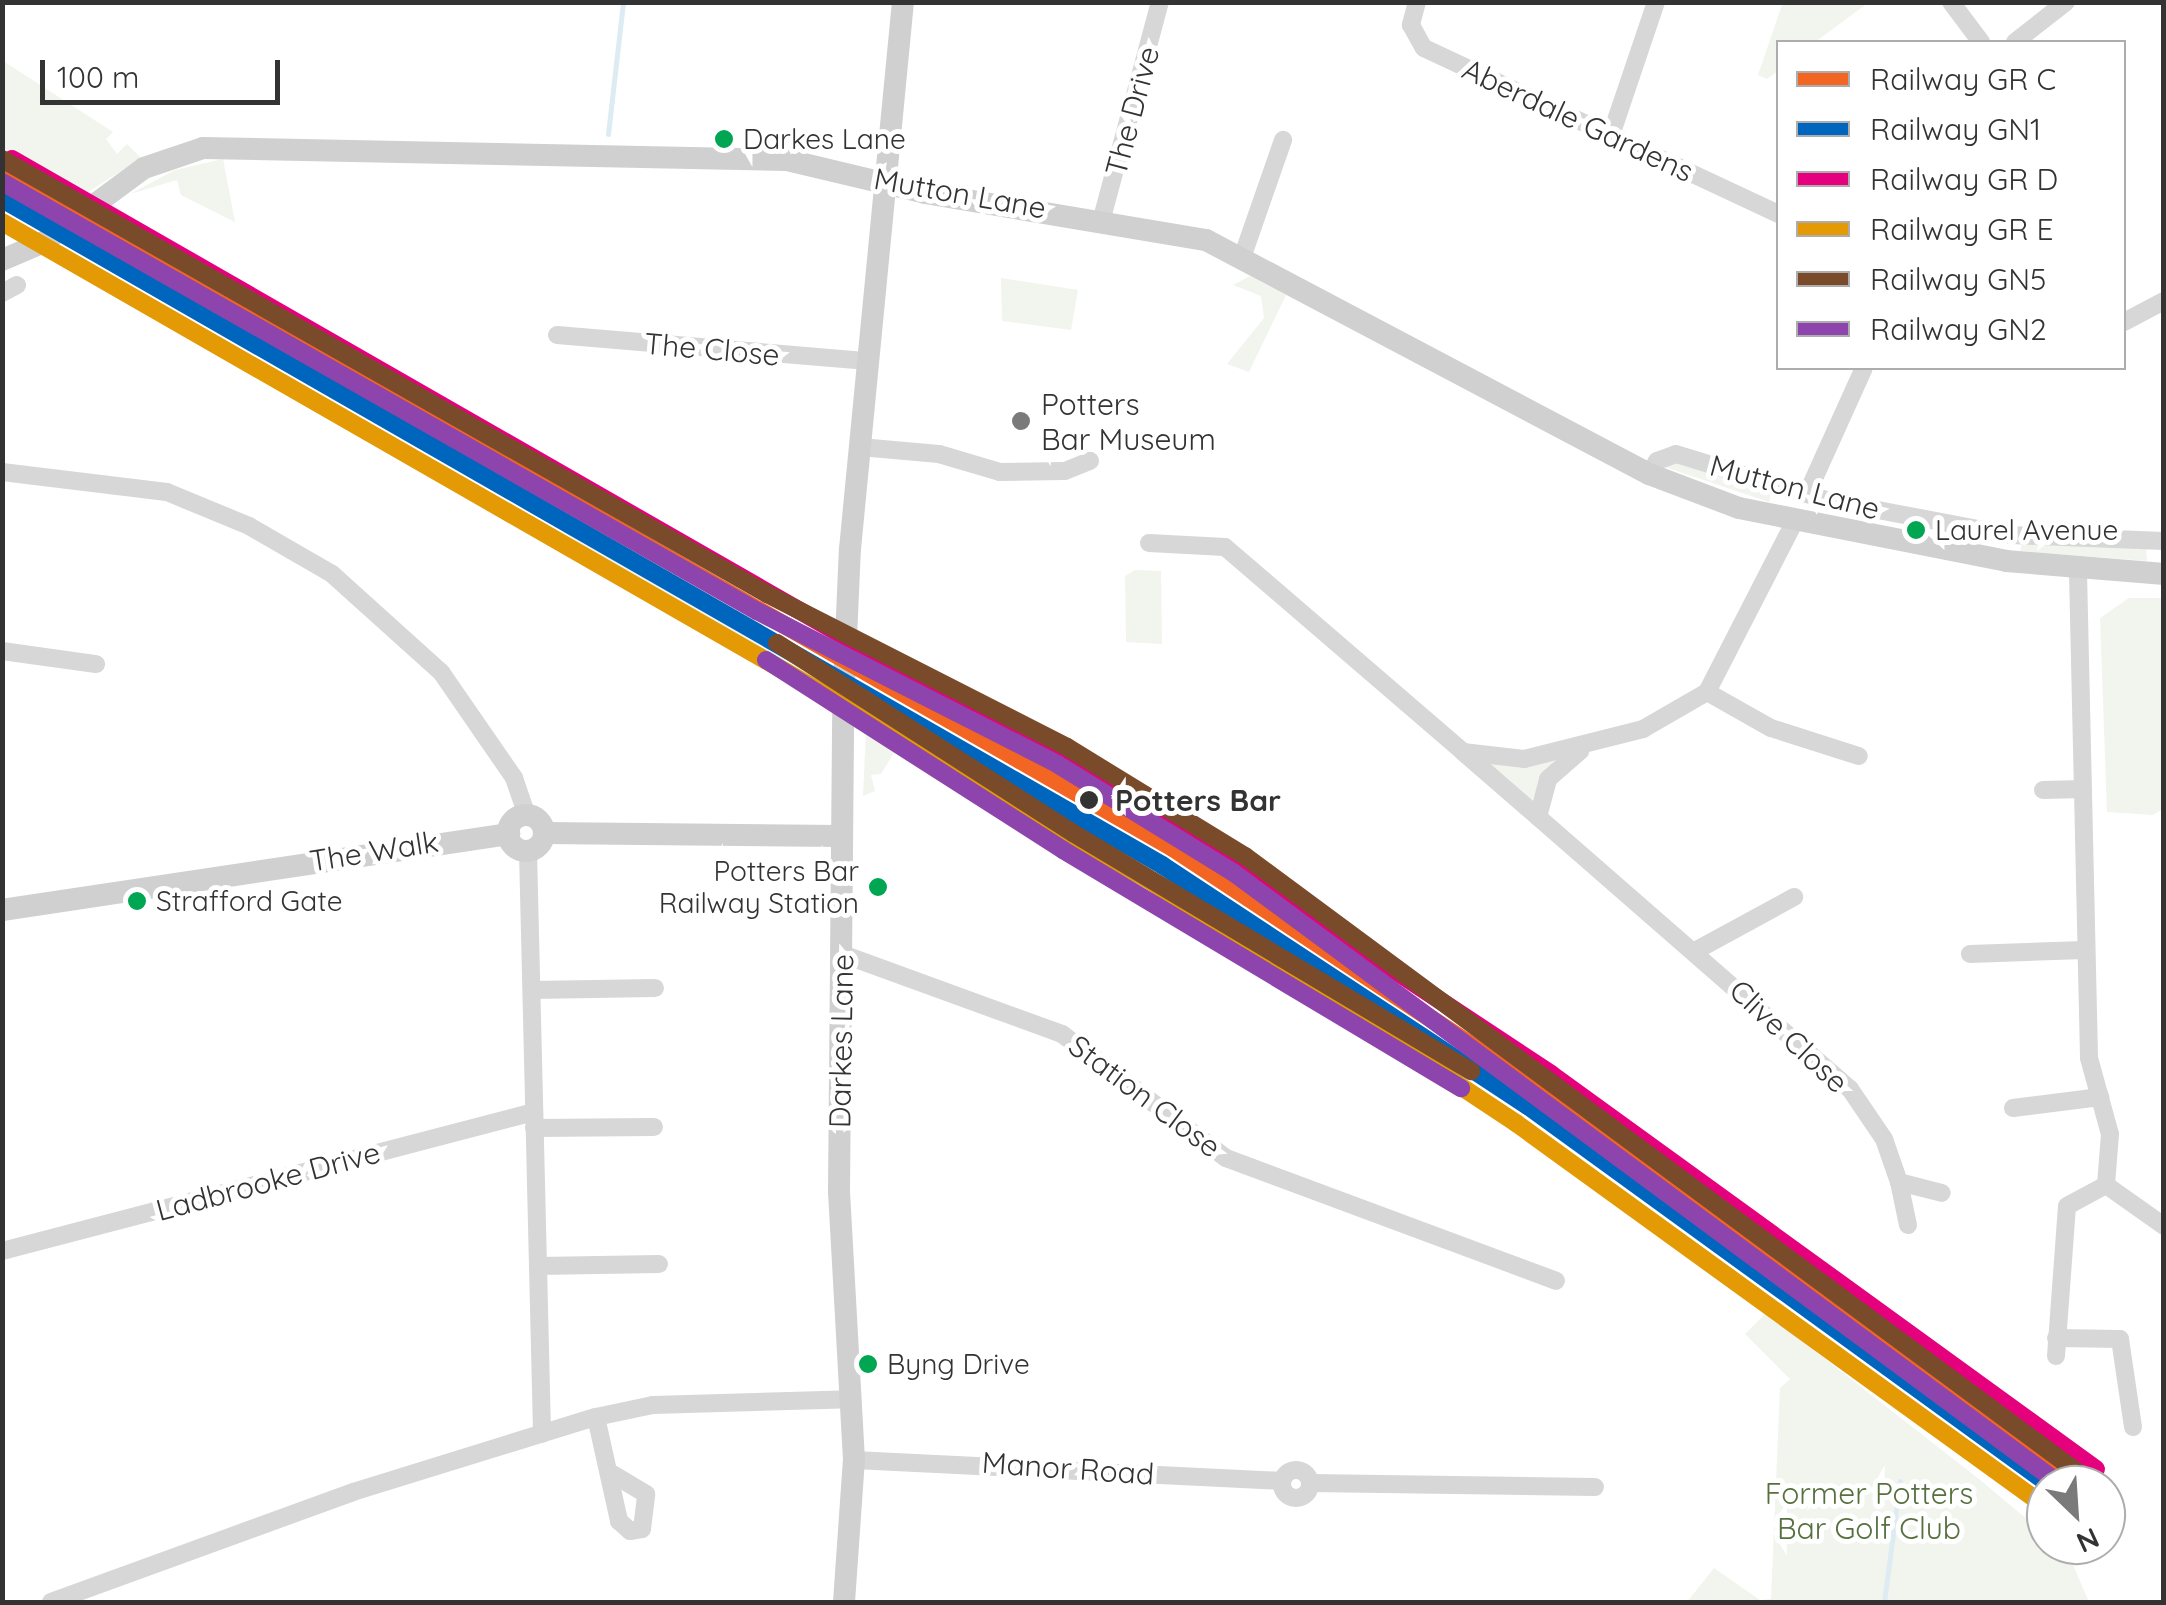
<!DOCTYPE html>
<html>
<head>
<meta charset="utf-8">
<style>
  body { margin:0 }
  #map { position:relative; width:2166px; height:1605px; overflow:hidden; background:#fff; font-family:Quicksand,sans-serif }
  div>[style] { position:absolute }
  .green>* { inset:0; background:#f1f5ed }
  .stream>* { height:5px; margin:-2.5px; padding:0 2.5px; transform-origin:2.5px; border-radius:2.5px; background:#ddebf3 }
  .street>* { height:18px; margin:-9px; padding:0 9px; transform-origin:9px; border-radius:9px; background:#d7d7d7 }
  .street>.ring { margin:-9px; padding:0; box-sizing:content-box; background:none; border:18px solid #d7d7d7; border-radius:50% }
  .secondary>* { height:22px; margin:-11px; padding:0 11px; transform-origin:11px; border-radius:11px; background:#d0d0d0 }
  .secondary>.ring { margin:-11px; padding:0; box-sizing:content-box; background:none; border:22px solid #d0d0d0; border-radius:50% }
  .rail-1>* { height:18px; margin:-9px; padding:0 9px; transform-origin:9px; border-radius:9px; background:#f26522 }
  .rail-2>* { height:18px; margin:-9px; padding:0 9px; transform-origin:9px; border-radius:9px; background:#0065bd }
  .rail-3>* { height:18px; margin:-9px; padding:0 9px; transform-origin:9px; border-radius:9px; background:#e5007d }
  .rail-4>* { height:18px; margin:-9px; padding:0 9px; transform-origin:9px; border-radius:9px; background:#e39a05 }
  .rail-5>* { height:18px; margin:-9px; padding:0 9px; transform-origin:9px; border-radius:9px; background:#7a4b2a }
  .rail-6>* { height:18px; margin:-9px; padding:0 9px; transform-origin:9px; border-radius:9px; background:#8e44ad }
  .dots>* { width:28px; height:28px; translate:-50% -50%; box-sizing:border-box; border:5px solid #fff; border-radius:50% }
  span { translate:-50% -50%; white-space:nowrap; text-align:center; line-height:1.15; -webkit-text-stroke:10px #fff; paint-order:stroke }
  .bus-label { font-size:28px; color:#333 }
  .left { translate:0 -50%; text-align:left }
  .right { translate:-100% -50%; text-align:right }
  .street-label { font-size:30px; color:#333 }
  .poi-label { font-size:30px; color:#333 }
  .stop-label { font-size:30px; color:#333; font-weight:700 }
  .park-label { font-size:30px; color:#56703f }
  .frame { position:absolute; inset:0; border:5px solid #333; pointer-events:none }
  .legend { position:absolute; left:1776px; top:40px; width:350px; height:330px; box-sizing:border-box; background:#fff; border:2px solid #adadad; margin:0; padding:12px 18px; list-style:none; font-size:30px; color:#333 }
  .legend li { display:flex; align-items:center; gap:20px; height:50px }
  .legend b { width:50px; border:2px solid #adadad }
  .north { position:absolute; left:2026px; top:1465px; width:100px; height:100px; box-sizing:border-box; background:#fff; border:2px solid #adadad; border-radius:50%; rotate:155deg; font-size:28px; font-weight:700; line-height:40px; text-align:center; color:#333 }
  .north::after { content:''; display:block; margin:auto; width:35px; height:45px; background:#7a7a7a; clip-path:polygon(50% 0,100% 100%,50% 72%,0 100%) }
  .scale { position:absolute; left:40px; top:60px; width:240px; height:45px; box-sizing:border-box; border:5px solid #333; border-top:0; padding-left:12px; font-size:30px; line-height:35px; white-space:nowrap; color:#333; -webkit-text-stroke:8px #fff; paint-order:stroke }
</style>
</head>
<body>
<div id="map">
  <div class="green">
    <div style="clip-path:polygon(1783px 2px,1868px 2px,1868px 3px,1815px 42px,1778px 42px,1778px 71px,1767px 79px,1758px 75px)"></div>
    <div style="clip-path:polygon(3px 61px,113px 132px,106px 139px,117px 154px,127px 144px,141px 158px,82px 196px,3px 149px)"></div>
    <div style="clip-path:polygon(223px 159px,235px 222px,181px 195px,177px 180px,130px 194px,175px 170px)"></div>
    <div style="clip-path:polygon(1250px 276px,1286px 295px,1249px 372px,1227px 364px,1264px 318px,1261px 296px,1233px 285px)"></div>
    <div style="clip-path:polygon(1001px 278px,1078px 290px,1071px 330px,1002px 321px)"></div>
    <div style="clip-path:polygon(1672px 461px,1771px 493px,1769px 502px,1665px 467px)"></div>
    <div style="clip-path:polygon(520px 503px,822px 680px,819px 689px,813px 696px,743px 653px)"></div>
    <div style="clip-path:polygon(2022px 544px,2146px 547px,2147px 561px,2020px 551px)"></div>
    <div style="clip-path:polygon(1135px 570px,1161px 571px,1162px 644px,1126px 642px,1125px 576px)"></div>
    <div style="clip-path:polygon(2129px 598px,2163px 598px,2163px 809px,2153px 815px,2107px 812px,2100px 618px)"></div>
    <div style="clip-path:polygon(866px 731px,895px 751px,881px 774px,871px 775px,875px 791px,863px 796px)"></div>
    <div style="clip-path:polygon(1555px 761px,1531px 802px,1490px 769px,1490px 763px)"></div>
    <div style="clip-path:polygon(1766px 1313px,1979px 1479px,2046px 1535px,2046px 1545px,2068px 1553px,2089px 1602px,1687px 1602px,1714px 1568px,1760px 1600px,1771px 1599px,1780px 1388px,1790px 1379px,1745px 1334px)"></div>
  </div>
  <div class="stream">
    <div style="left:608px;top:134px;width:133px;rotate:-83.5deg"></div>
    <div style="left:1884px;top:1602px;width:122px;rotate:-82.5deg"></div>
  </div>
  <div class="street">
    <div style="left:1417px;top:2px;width:24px;rotate:105deg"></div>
    <div style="left:1411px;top:25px;width:26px;rotate:61deg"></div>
    <div style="left:1424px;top:48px;width:391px;rotate:25.1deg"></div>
    <div style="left:1951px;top:2px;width:50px;rotate:53.1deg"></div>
    <div style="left:2015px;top:42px;width:65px;rotate:-38.1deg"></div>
    <div style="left:1611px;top:135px;width:140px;rotate:-71.3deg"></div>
    <div style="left:1102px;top:218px;width:224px;rotate:-75deg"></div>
    <div style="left:1243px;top:255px;width:122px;rotate:-70.8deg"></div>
    <div style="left:2px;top:293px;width:17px;rotate:-28deg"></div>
    <div style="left:2124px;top:322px;width:45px;rotate:-27.7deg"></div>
    <div style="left:557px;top:335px;width:312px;rotate:4.8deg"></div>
    <div style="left:860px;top:447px;width:79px;rotate:5.1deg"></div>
    <div style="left:939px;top:454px;width:64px;rotate:16.4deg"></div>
    <div style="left:1000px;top:472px;width:65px;rotate:-0.9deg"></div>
    <div style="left:1065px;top:471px;width:27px;rotate:-22deg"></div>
    <div style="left:2px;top:472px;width:166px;rotate:6.9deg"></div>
    <div style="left:167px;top:492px;width:89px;rotate:22.5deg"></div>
    <div style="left:249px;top:526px;width:96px;rotate:30deg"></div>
    <div style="left:332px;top:574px;width:147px;rotate:42deg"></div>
    <div style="left:441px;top:672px;width:129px;rotate:55.4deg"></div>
    <div style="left:514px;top:778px;width:39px;rotate:71deg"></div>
    <div style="left:1649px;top:474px;width:15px;rotate:-58deg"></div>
    <div style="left:1657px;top:461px;width:20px;rotate:-20deg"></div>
    <div style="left:1676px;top:454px;width:161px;rotate:17deg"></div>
    <div style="left:1830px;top:501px;width:183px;rotate:10.7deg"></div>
    <div style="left:2010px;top:535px;width:154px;rotate:2.2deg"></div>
    <div style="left:1807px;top:494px;width:138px;rotate:-65.7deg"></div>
    <div style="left:1149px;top:543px;width:76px;rotate:3deg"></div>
    <div style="left:1225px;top:547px;width:314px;rotate:40.7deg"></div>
    <div style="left:1463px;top:752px;width:61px;rotate:6.5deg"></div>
    <div style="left:1524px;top:759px;width:123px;rotate:-14.1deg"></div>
    <div style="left:1643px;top:729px;width:74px;rotate:-30deg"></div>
    <div style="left:1707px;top:692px;width:192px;rotate:-62.8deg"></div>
    <div style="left:2078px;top:572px;width:486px;rotate:88.7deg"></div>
    <div style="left:2089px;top:1058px;width:79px;rotate:74.6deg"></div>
    <div style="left:2110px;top:1134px;width:51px;rotate:94.5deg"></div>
    <div style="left:2px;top:651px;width:95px;rotate:7.9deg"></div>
    <div style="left:1707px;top:692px;width:73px;rotate:29.4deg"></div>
    <div style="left:1771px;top:728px;width:92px;rotate:17.7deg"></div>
    <div style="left:1463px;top:752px;width:99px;rotate:40.9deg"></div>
    <div style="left:1538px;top:817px;width:39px;rotate:-75deg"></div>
    <div style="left:1548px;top:779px;width:43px;rotate:-41.2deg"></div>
    <div style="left:2043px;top:790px;width:40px;rotate:-1.4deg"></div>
    <div style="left:1538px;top:817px;width:414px;rotate:41.1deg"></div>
    <div style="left:1850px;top:1089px;width:60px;rotate:55.8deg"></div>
    <div style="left:1884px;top:1139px;width:46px;rotate:70.8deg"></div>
    <div style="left:1899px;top:1182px;width:44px;rotate:14.3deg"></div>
    <div style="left:528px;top:851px;width:583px;rotate:88.62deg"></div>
    <div style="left:1695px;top:951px;width:113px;rotate:-28.6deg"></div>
    <div style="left:1970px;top:954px;width:114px;rotate:-2deg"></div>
    <div style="left:845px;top:955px;width:231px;rotate:20deg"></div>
    <div style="left:1062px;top:1034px;width:206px;rotate:37.1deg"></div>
    <div style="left:1226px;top:1158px;width:352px;rotate:20.4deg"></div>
    <div style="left:532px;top:990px;width:123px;rotate:-0.9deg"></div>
    <div style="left:2013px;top:1108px;width:88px;rotate:-7.2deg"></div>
    <div style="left:534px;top:1128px;width:120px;rotate:-0.5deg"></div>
    <div style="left:1899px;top:1182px;width:44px;rotate:78.2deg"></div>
    <div style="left:2px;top:1251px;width:550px;rotate:-14.64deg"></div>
    <div style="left:538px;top:1266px;width:121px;rotate:-0.9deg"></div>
    <div style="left:2056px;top:1338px;width:64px;rotate:0.9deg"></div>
    <div style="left:2120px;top:1339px;width:89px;rotate:81.6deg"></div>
    <div style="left:2056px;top:1356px;width:150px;rotate:-85.8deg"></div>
    <div style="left:2067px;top:1206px;width:44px;rotate:-28.3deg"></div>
    <div style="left:2106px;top:1185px;width:71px;rotate:35.3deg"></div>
    <div style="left:596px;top:1417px;width:107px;rotate:77.5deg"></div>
    <div style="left:619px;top:1521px;width:15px;rotate:42deg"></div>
    <div style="left:630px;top:1531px;width:12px;rotate:-9deg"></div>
    <div style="left:642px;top:1529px;width:35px;rotate:-83deg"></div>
    <div style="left:646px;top:1494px;width:39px;rotate:-149deg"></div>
    <div style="left:854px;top:1460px;width:429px;rotate:2.8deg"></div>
    <div class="ring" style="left:1282px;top:1470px;width:10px;height:10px"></div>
    <div style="left:1310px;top:1483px;width:285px;rotate:0.8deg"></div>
    <div style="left:51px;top:1602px;width:321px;rotate:-20deg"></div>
    <div style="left:353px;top:1492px;width:254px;rotate:-17.2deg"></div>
    <div style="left:596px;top:1417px;width:58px;rotate:-11.9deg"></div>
    <div style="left:653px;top:1405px;width:197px;rotate:-1.7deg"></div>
  </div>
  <div class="secondary">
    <div style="left:2px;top:260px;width:46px;rotate:-23.2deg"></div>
    <div style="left:44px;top:242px;width:124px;rotate:-36.5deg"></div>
    <div style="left:144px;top:168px;width:62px;rotate:-18.7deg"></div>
    <div style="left:203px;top:148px;width:584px;rotate:1.18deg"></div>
    <div style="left:787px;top:160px;width:142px;rotate:13.4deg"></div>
    <div style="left:925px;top:193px;width:285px;rotate:9.5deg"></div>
    <div style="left:1206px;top:240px;width:501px;rotate:27.84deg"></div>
    <div style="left:1649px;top:474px;width:96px;rotate:20.7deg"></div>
    <div style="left:1739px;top:508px;width:272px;rotate:11.2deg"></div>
    <div style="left:2006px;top:561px;width:159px;rotate:4.7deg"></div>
    <div class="ring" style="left:508px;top:815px;width:14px;height:14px"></div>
    <div style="left:544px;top:833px;width:295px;rotate:0.6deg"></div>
    <div style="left:2px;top:910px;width:513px;rotate:-8.53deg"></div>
    <div style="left:844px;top:1602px;width:142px;rotate:-86deg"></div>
    <div style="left:854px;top:1460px;width:268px;rotate:-93.2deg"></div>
    <div style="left:839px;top:1192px;width:485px;rotate:-89.5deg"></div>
    <div style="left:843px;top:707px;width:158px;rotate:-87.5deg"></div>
    <div style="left:850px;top:549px;width:550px;rotate:-84.47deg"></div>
  </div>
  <div class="rail-1">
    <div style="left:2px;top:176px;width:1350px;rotate:29.85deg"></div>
    <div style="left:1173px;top:848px;width:439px;rotate:33.5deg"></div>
    <div style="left:1539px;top:1090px;width:673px;rotate:35.93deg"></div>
  </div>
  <div class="rail-2">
    <div style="left:2px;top:199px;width:1338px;rotate:29.86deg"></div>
    <div style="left:1162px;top:865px;width:438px;rotate:33.4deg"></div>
    <div style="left:1528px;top:1106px;width:645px;rotate:35.98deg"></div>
  </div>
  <div class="rail-3">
    <div style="left:12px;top:159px;width:1351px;rotate:29.83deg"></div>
    <div style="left:1184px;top:831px;width:440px;rotate:33.5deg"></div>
    <div style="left:1551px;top:1074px;width:673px;rotate:35.93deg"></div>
  </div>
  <div class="rail-4">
    <div style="left:2px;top:222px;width:1326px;rotate:29.85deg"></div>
    <div style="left:1152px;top:882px;width:437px;rotate:33.5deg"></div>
    <div style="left:1516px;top:1123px;width:654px;rotate:35.92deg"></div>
  </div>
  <div class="rail-5">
    <div style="left:2px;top:159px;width:880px;rotate:29.62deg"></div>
    <div style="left:767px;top:594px;width:337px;rotate:27deg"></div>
    <div style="left:1067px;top:747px;width:209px;rotate:31.5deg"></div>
    <div style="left:1245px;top:856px;width:1057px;rotate:36.5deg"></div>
    <div style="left:777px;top:643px;width:352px;rotate:32.7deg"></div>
    <div style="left:1073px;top:833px;width:464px;rotate:30.9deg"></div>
  </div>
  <div class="rail-6">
    <div style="left:2px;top:182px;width:868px;rotate:29.61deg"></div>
    <div style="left:757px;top:611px;width:337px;rotate:27deg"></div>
    <div style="left:1057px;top:764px;width:208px;rotate:31.6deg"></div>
    <div style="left:1234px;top:873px;width:1029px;rotate:36.5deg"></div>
    <div style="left:766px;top:660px;width:353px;rotate:32.6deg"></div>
    <div style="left:1063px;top:850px;width:464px;rotate:30.9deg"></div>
  </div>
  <div class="dots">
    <div style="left:724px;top:139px;background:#00a651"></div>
    <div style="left:1021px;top:421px;background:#7a7a7a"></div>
    <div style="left:1916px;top:530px;background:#00a651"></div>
    <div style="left:1089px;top:800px;background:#333"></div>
    <div style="left:878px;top:887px;background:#00a651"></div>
    <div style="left:137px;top:901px;background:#00a651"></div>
    <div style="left:868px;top:1364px;background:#00a651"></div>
  </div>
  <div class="bus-label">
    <span class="left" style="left:743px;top:139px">Darkes Lane</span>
    <span class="left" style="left:1935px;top:530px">Laurel Avenue</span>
    <span class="right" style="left:859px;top:887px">Potters Bar<br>Railway Station</span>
    <span class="left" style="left:156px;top:901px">Strafford Gate</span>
    <span class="left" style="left:887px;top:1364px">Byng Drive</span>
  </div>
  <div class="street-label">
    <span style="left:1132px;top:111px;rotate:-75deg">The Drive</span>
    <span style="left:1578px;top:120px;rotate:25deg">Aberdale Gardens</span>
    <span style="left:960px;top:193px;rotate:10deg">Mutton Lane</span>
    <span style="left:712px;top:349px;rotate:5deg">The Close</span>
    <span style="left:1795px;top:487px;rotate:15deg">Mutton Lane</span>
    <span style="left:374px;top:851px;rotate:-9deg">The Walk</span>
    <span style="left:1789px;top:1036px;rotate:43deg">Clive Close</span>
    <span style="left:841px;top:1041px;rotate:-89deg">Darkes Lane</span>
    <span style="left:1145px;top:1096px;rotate:37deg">Station Close</span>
    <span style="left:268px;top:1181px;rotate:-15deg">Ladbrooke Drive</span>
    <span style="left:1068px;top:1468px;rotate:4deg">Manor Road</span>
  </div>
  <div class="poi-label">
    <span class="left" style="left:1041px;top:421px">Potters<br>Bar Museum</span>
  </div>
  <div class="stop-label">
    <span class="left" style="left:1115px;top:800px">Potters Bar</span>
  </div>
  <div class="park-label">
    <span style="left:1869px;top:1510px">Former Potters<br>Bar Golf Club</span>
  </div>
  <div class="frame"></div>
  <ul class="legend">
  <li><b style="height:12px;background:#f26522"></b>Railway GR C</li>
  <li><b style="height:12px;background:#0065bd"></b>Railway GN1</li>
  <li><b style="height:12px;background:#e5007d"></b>Railway GR D</li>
  <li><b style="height:12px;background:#e39a05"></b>Railway GR E</li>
  <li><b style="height:12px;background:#7a4b2a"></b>Railway GN5</li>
  <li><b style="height:12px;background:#8e44ad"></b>Railway GN2</li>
  </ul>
  <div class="north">N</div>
  <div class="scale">100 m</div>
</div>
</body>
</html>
